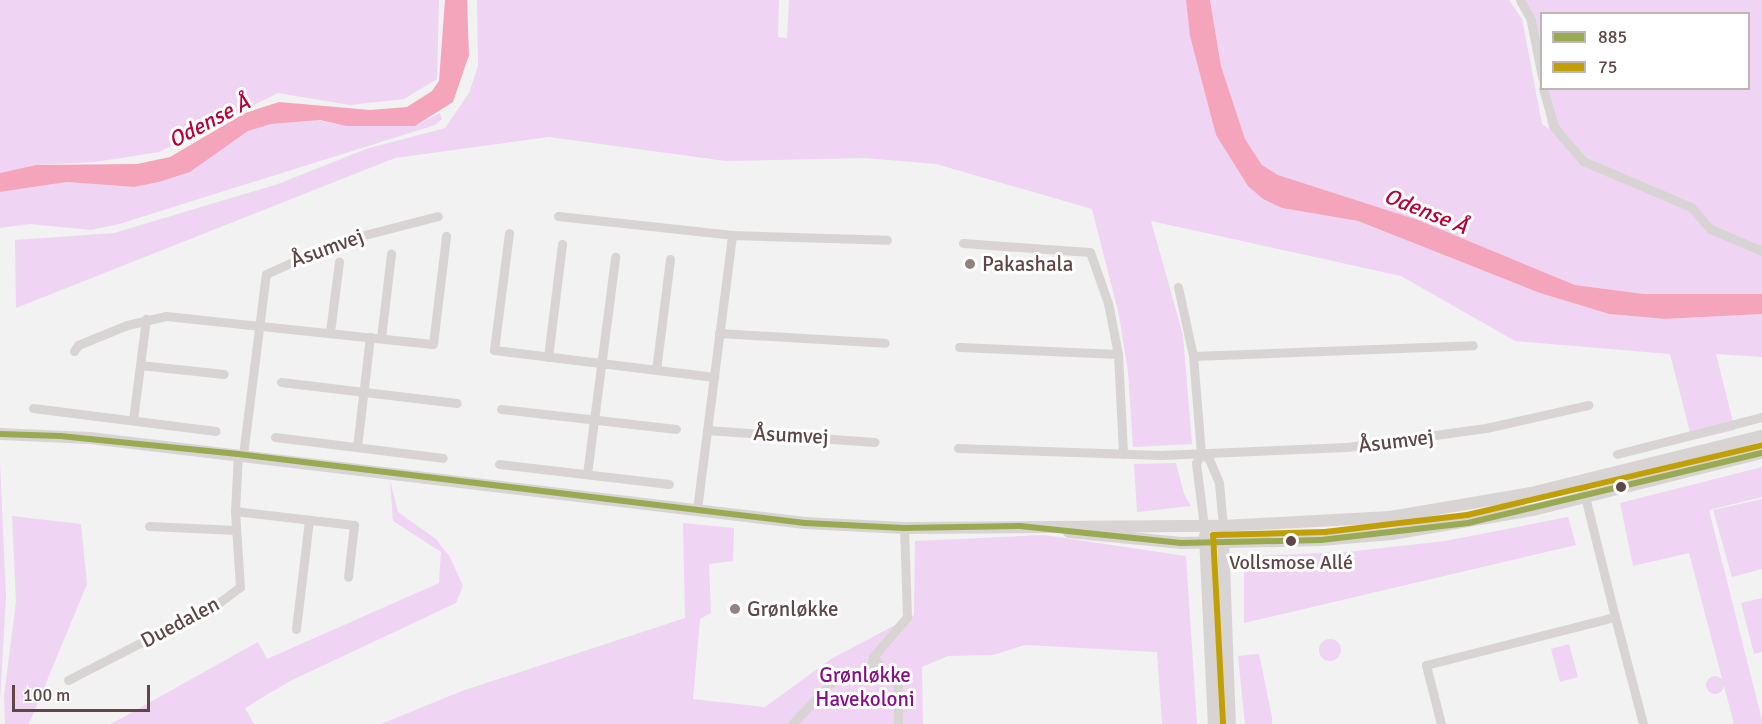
<!DOCTYPE html>
<html>
<head>
<meta charset="utf-8">
<style>
  body { margin:0 }
  #map { position:relative; width:1762px; height:724px; overflow:hidden; background:#f1f2f1; font-family:Signika,sans-serif }
  div>[style] { position:absolute }
  .green>* { inset:0; background:#efd4f3 }
  .round { border-radius:50% }
  .water>* { inset:0; background:#f4a5bc }
  .minor>* { height:9px; margin:-4.5px; padding:0 4.5px; transform-origin:4.5px; border-radius:4.5px; background:#d9d4d4 }
  .tertiary>* { height:12px; margin:-6px; padding:0 6px; transform-origin:6px; border-radius:6px; background:#d9d4d4 }
  .bus-1>* { height:6px; margin:-3px; padding:0 3px; transform-origin:3px; border-radius:3px; background:#9aaa53 }
  .bus-2>* { height:6px; margin:-3px; padding:0 3px; transform-origin:3px; border-radius:3px; background:#c1a007 }
  .dots>* { width:16px; height:16px; translate:-50% -50%; box-sizing:border-box; border:3px solid #fff; border-radius:50% }
  span { translate:-50% -50%; white-space:nowrap; text-align:center; line-height:1.15; -webkit-text-stroke:6px #fff; paint-order:stroke }
  .bus-label { font-size:20px; color:#604647 }
  .street-label { font-size:21px; color:#604647 }
  .poi-label { font-size:21px; color:#604647 }
  .left { translate:0 -50%; text-align:left }
  .park-label { font-size:21px; color:#890e8a }
  .water-label { font-size:22px; color:#b90037; font-style:italic }
  .legend { position:absolute; left:1540px; top:12px; width:210px; height:78px; box-sizing:border-box; background:#fff; border:2px solid #bfb5b5; margin:0; padding:8px 10px; list-style:none; font-size:18px; color:#604647 }
  .legend li { display:flex; align-items:center; gap:12px; height:30px }
  .legend b { width:30px; border:2px solid #bfb5b5 }
  .scale { position:absolute; left:12px; top:685px; width:138px; height:27px; box-sizing:border-box; border:3px solid #604647; border-top:0; padding-left:8px; font-size:18px; line-height:21px; white-space:nowrap; color:#604647; -webkit-text-stroke:4px #fff; paint-order:stroke }
</style>
</head>
<body>
<div id="map">
  <div class="green">
    <div style="clip-path:polygon(0 0,439px 0,437px 79px,404px 99px,350px 105px,278px 93px,159px 152px,95px 162px,36px 165px,0 173px)"></div>
    <div style="clip-path:polygon(477px 0,779px 0,778px 37px,787px 38px,789px 0,1186px 0,1216px 135px,1282px 208px,1358px 221px,1540px 293px,1609px 314px,1665px 319px,1762px 314px,1762px 357px,1716px 354px,1735px 430px,1692px 440px,1670px 354px,1515px 341px,1401px 276px,1151px 221px,1183px 335px,1192px 444px,1133px 447px,1128px 372px,1119px 315px,1092px 209px,936px 164px,865px 158px,726px 161px,549px 137px,395px 158px,16px 308px,15px 240px,114px 233px,278px 184px,366px 149px,445px 128px,469px 93px,478px 66px)"></div>
    <div style="clip-path:polygon(evenodd,1210px 0,1509px 0,1522px 19px,1542px 124px,1549px 129px,1525px 13px,1516px 0,1762px 0,1762px 294px,1644px 294px,1575px 285px,1418px 220px,1278px 175px,1262px 165px,1245px 139px,1221px 66px,1210px 0,1542px 14px,1748px 14px,1748px 88px,1542px 88px,1542px 14px)"></div>
    <div style="clip-path:polygon(440px 113px,442px 119px,435px 125px,119px 224px,91px 230px,30px 224px,0 228px,0 192px,67px 182px,134px 187px,159px 182px,190px 172px,248px 131px,271px 124px,317px 120px,346px 126px,415px 126px)"></div>
    <div style="clip-path:polygon(0 462px,6px 597px,0 700px)"></div>
    <div style="clip-path:polygon(1176px 463px,1184px 494px,1191px 506px,1137px 512px,1134px 464px)"></div>
    <div style="clip-path:polygon(1762px 467px,1762px 497px,1709px 510px,1762px 720px,1762px 724px,1734px 724px,1689px 553px,1633px 566px,1620px 503px)"></div>
    <div style="clip-path:polygon(390px 480px,398px 512px,436px 539px,450px 557px,463px 586px,456px 603px,290px 681px,245px 708px,254px 724px,111px 724px,258px 642px,267px 659px,439px 583px,441px 552px,393px 521px)"></div>
    <div style="clip-path:polygon(1762px 499px,1762px 569px,1732px 577px,1713px 510px)"></div>
    <div style="clip-path:polygon(12px 516px,81px 524px,87px 584px,29px 724px,5px 724px,4px 696px,16px 602px)"></div>
    <div style="clip-path:polygon(1568px 517px,1576px 545px,1244px 623px,1244px 572px,1255px 556px,1347px 552px,1445px 541px)"></div>
    <div style="clip-path:polygon(683px 523px,734px 528px,733px 561px,709px 564px,711px 613px,700px 619px,693px 699px,765px 707px,831px 659px,914px 615px,915px 541px,1044px 535px,1186px 556px,1197px 724px,1162px 724px,1157px 652px,1025px 645px,993px 655px,948px 656px,922px 667px,923px 724px,381px 724px,462px 691px,685px 618px)"></div>
    <div style="clip-path:polygon(1762px 598px,1762px 652px,1754px 654px,1741px 603px)"></div>
    <div class="round" style="left:1319px;top:639px;width:22px;height:22px"></div>
    <div style="clip-path:polygon(1569px 644px,1578px 677px,1560px 682px,1551px 649px)"></div>
    <div style="clip-path:polygon(1259px 654px,1272px 717px,1272px 724px,1245px 724px,1238px 656px)"></div>
    <div class="round" style="left:1706px;top:676px;width:18px;height:18px"></div>
  </div>
  <div class="water">
    <div style="clip-path:polygon(445px 0,467px 0,469px 55px,453px 102px,415px 126px,346px 126px,320px 120px,271px 124px,248px 131px,190px 172px,159px 182px,134px 187px,67px 182px,0 192px,0 173px,36px 165px,137px 164px,170px 157px,245px 113px,279px 102px,370px 110px,407px 107px,432px 91px,439px 81px)"></div>
    <div style="clip-path:polygon(1186px 0,1210px 0,1221px 66px,1245px 139px,1262px 165px,1278px 175px,1418px 220px,1575px 285px,1644px 294px,1762px 294px,1762px 314px,1665px 319px,1609px 314px,1540px 293px,1358px 221px,1282px 208px,1263px 199px,1248px 186px,1216px 135px,1190px 36px)"></div>
  </div>
  <div class="minor">
    <div style="left:1520px;top:0;width:23px;rotate:61deg"></div>
    <div style="left:1531px;top:20px;width:58px;rotate:79.1deg"></div>
    <div style="left:1543px;top:88px;width:41px;rotate:74.2deg"></div>
    <div style="left:1554px;top:127px;width:45px;rotate:49.5deg"></div>
    <div style="left:1583px;top:161px;width:117px;rotate:23.1deg"></div>
    <div style="left:1691px;top:207px;width:29px;rotate:49deg"></div>
    <div style="left:1710px;top:229px;width:56px;rotate:22.9deg"></div>
    <div style="left:558px;top:216px;width:175px;rotate:6.2deg"></div>
    <div style="left:732px;top:235px;width:155px;rotate:1.8deg"></div>
    <div style="left:509px;top:233px;width:118px;rotate:97.3deg"></div>
    <div style="left:494px;top:350px;width:222px;rotate:7deg"></div>
    <div style="left:963px;top:243px;width:127px;rotate:4.1deg"></div>
    <div style="left:1090px;top:252px;width:54px;rotate:70.6deg"></div>
    <div style="left:1108px;top:303px;width:52px;rotate:78.9deg"></div>
    <div style="left:1118px;top:354px;width:100px;rotate:87.1deg"></div>
    <div style="left:1178px;top:287px;width:71px;rotate:77.7deg"></div>
    <div style="left:1193px;top:356px;width:98px;rotate:85.3deg"></div>
    <div style="left:1201px;top:454px;width:10px;rotate:119deg"></div>
    <div style="left:1196px;top:463px;width:64px;rotate:82.8deg"></div>
    <div style="left:330px;top:332px;width:71px;rotate:-82.7deg"></div>
    <div style="left:719px;top:333px;width:166px;rotate:3.4deg"></div>
    <div style="left:381px;top:338px;width:85px;rotate:-83.2deg"></div>
    <div style="left:959px;top:347px;width:159px;rotate:2.5deg"></div>
    <div style="left:74px;top:351px;width:7px;rotate:-56deg"></div>
    <div style="left:78px;top:345px;width:53px;rotate:-22.2deg"></div>
    <div style="left:127px;top:325px;width:40px;rotate:-13deg"></div>
    <div style="left:166px;top:316px;width:268px;rotate:6deg"></div>
    <div style="left:433px;top:344px;width:109px;rotate:-83.1deg"></div>
    <div style="left:1193px;top:356px;width:280px;rotate:-2.2deg"></div>
    <div style="left:548px;top:357px;width:114px;rotate:-82.9deg"></div>
    <div style="left:140px;top:365px;width:84px;rotate:6.1deg"></div>
    <div style="left:656px;top:370px;width:112px;rotate:-82.8deg"></div>
    <div style="left:281px;top:382px;width:177px;rotate:6.8deg"></div>
    <div style="left:33px;top:408px;width:184px;rotate:7.2deg"></div>
    <div style="left:501px;top:409px;width:176px;rotate:6.5deg"></div>
    <div style="left:133px;top:420px;width:102px;rotate:-82.7deg"></div>
    <div style="left:707px;top:430px;width:168px;rotate:4.1deg"></div>
    <div style="left:275px;top:437px;width:169px;rotate:7.1deg"></div>
    <div style="left:357px;top:447px;width:111px;rotate:-83.3deg"></div>
    <div style="left:958px;top:448px;width:203px;rotate:2deg"></div>
    <div style="left:1161px;top:455px;width:186px;rotate:-2.5deg"></div>
    <div style="left:1347px;top:447px;width:140px;rotate:-7.8deg"></div>
    <div style="left:1486px;top:428px;width:105px;rotate:-12.7deg"></div>
    <div style="left:1202px;top:454px;width:9px;rotate:36deg"></div>
    <div style="left:1209px;top:459px;width:26px;rotate:67deg"></div>
    <div style="left:1219px;top:483px;width:43px;rotate:84.7deg"></div>
    <div style="left:1617px;top:454px;width:150px;rotate:-14.3deg"></div>
    <div style="left:243px;top:455px;width:182px;rotate:-82.8deg"></div>
    <div style="left:266px;top:274px;width:78px;rotate:-24.3deg"></div>
    <div style="left:337px;top:242px;width:104px;rotate:-14.4deg"></div>
    <div style="left:499px;top:464px;width:171px;rotate:6.7deg"></div>
    <div style="left:587px;top:474px;width:219px;rotate:-82.6deg"></div>
    <div style="left:697px;top:509px;width:276px;rotate:-82.7deg"></div>
    <div style="left:235px;top:511px;width:120px;rotate:6.7deg"></div>
    <div style="left:354px;top:525px;width:52px;rotate:96.6deg"></div>
    <div style="left:149px;top:526px;width:87px;rotate:2.6deg"></div>
    <div style="left:1615px;top:617px;width:111px;rotate:75.3deg"></div>
    <div style="left:296px;top:629px;width:110px;rotate:-83.2deg"></div>
    <div style="left:873px;top:657px;width:38px;rotate:49deg"></div>
    <div style="left:898px;top:686px;width:38px;rotate:90deg"></div>
    <div style="left:68px;top:680px;width:171px;rotate:-27.2deg"></div>
    <div style="left:220px;top:602px;width:25px;rotate:-37deg"></div>
    <div style="left:240px;top:587px;width:76px;rotate:-93.8deg"></div>
    <div style="left:235px;top:511px;width:57px;rotate:-87deg"></div>
    <div style="left:792px;top:724px;width:61px;rotate:-46.3deg"></div>
    <div style="left:834px;top:680px;width:37px;rotate:-14deg"></div>
    <div style="left:870px;top:671px;width:14px;rotate:-78deg"></div>
    <div style="left:873px;top:657px;width:52px;rotate:-49.6deg"></div>
    <div style="left:907px;top:617px;width:89px;rotate:-91.9deg"></div>
    <div style="left:1441px;top:724px;width:61px;rotate:-104.3deg"></div>
    <div style="left:1426px;top:665px;width:195px;rotate:-14.3deg"></div>
    <div style="left:1615px;top:617px;width:140px;rotate:-104deg"></div>
  </div>
  <div class="tertiary">
    <div style="left:0;top:434px;width:90px;rotate:2.5deg"></div>
    <div style="left:90px;top:438px;width:720px;rotate:6.78deg"></div>
    <div style="left:805px;top:523px;width:99px;rotate:2.9deg"></div>
    <div style="left:904px;top:528px;width:319px;rotate:-0.4deg"></div>
    <div style="left:1223px;top:526px;width:167px;rotate:-3.1deg"></div>
    <div style="left:1390px;top:517px;width:143px;rotate:-9.7deg"></div>
    <div style="left:1531px;top:493px;width:238px;rotate:-13.9deg"></div>
    <div style="left:1069px;top:532px;width:113px;rotate:5.6deg"></div>
    <div style="left:1181px;top:543px;width:140px;rotate:-1.2deg"></div>
    <div style="left:1321px;top:540px;width:71px;rotate:-4.8deg"></div>
    <div style="left:1392px;top:534px;width:143px;rotate:-9.7deg"></div>
    <div style="left:1533px;top:510px;width:236px;rotate:-14deg"></div>
    <div style="left:1205px;top:536px;width:188px;rotate:87.3deg"></div>
    <div style="left:1223px;top:537px;width:187px;rotate:87.9deg"></div>
  </div>
  <div class="bus-1">
    <div style="left:0;top:434px;width:60px;rotate:1.9deg"></div>
    <div style="left:60px;top:436px;width:179px;rotate:5.8deg"></div>
    <div style="left:238px;top:454px;width:571px;rotate:6.94deg"></div>
    <div style="left:805px;top:523px;width:99px;rotate:2.9deg"></div>
    <div style="left:904px;top:528px;width:116px;rotate:-1deg"></div>
    <div style="left:1020px;top:526px;width:162px;rotate:6deg"></div>
    <div style="left:1181px;top:543px;width:140px;rotate:-1.2deg"></div>
    <div style="left:1321px;top:540px;width:148px;rotate:-6.6deg"></div>
    <div style="left:1468px;top:523px;width:302px;rotate:-13.4deg"></div>
  </div>
  <div class="bus-2">
    <div style="left:1223px;top:724px;width:189px;rotate:-93deg"></div>
    <div style="left:1213px;top:535px;width:112px;rotate:-1.5deg"></div>
    <div style="left:1325px;top:532px;width:143px;rotate:-6.8deg"></div>
    <div style="left:1467px;top:515px;width:303px;rotate:-13.3deg"></div>
  </div>
  <div class="dots">
    <div style="left:970px;top:264px;background:#938282"></div>
    <div style="left:1621px;top:487px;background:#604647"></div>
    <div style="left:1291px;top:541px;background:#604647"></div>
    <div style="left:735px;top:609px;background:#938282"></div>
  </div>
  <div class="bus-label">
    <span style="left:1291px;top:562px">Vollsmose Allé</span>
  </div>
  <div class="street-label">
    <span style="left:327px;top:248px;rotate:-20deg">Åsumvej</span>
    <span style="left:791px;top:435px;rotate:3deg">Åsumvej</span>
    <span style="left:1396px;top:441px;rotate:-7deg">Åsumvej</span>
    <span style="left:180px;top:622px;rotate:-28deg">Duedalen</span>
  </div>
  <div class="poi-label">
    <span class="left" style="left:982px;top:264px">Pakashala</span>
    <span class="left" style="left:747px;top:609px">Grønløkke</span>
  </div>
  <div class="park-label">
    <span style="left:865px;top:687px">Grønløkke<br>Havekoloni</span>
  </div>
  <div class="water-label">
    <span style="left:209px;top:121px;rotate:-28deg">Odense Å</span>
    <span style="left:1426px;top:211px;rotate:22deg">Odense Å</span>
  </div>
  <ul class="legend">
  <li><b style="height:8px;background:#9aaa53"></b>885</li>
  <li><b style="height:8px;background:#c1a007"></b>75</li>
  </ul>
  <div class="scale">100 m</div>
</div>
</body>
</html>
